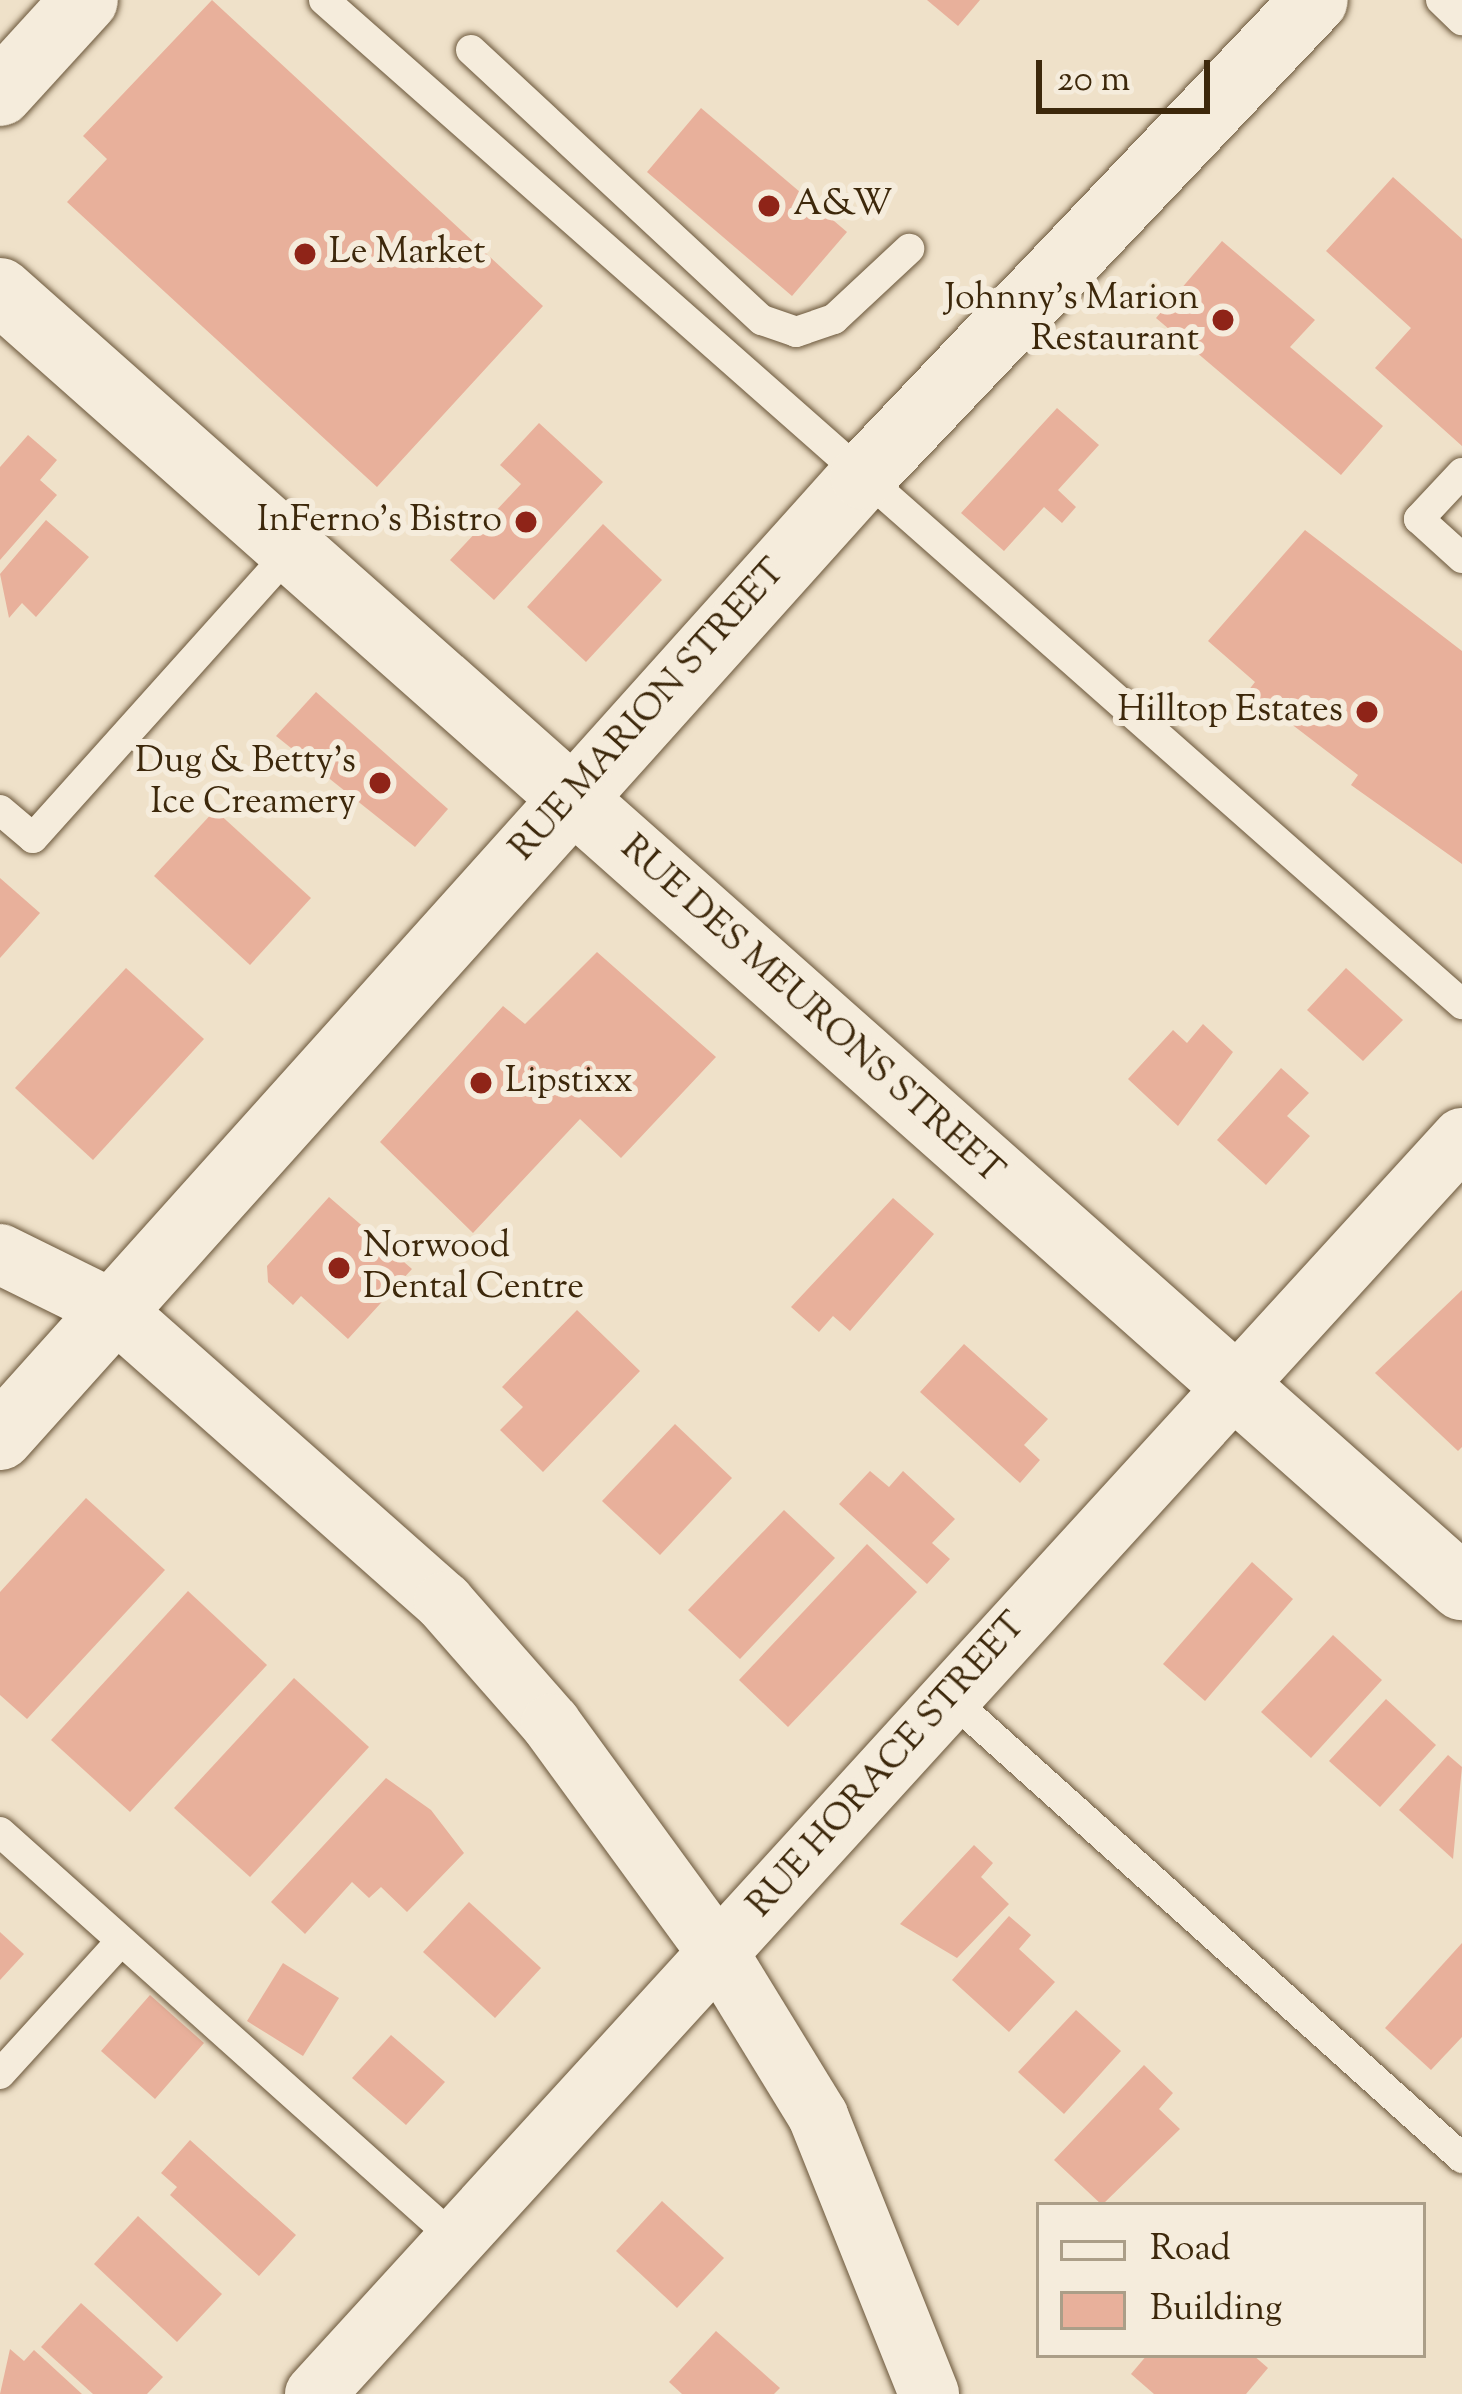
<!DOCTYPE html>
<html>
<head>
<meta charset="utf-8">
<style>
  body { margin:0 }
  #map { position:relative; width:1462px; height:2394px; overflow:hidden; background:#efe1c9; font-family:"Sorts Mill Goudy",serif }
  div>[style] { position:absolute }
  .building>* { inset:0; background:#e8b09b }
  .roads { filter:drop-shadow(0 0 3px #6a563a) drop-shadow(0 0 3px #6a563a) }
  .service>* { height:30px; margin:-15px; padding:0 15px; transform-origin:15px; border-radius:15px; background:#f5ecdc }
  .minor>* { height:60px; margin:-30px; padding:0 30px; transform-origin:30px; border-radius:30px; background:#f5ecdc }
  .tertiary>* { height:66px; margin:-33px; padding:0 33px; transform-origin:33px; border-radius:33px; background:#f5ecdc }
  .secondary>* { height:66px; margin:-33px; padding:0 33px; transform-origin:33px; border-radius:33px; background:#f5ecdc }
  .dots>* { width:33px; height:33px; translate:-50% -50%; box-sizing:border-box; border:6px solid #f5ecdc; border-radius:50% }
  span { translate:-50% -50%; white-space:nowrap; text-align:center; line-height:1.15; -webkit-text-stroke:12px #f5ecdc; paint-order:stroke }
  .poi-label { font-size:36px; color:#3d280b }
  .left { translate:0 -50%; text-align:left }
  .right { translate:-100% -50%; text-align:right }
  .street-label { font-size:36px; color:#3d280b }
  .legend { position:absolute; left:1036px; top:2202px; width:390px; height:156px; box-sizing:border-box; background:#f5ecdc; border:3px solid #ab9e88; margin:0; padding:15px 21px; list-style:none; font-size:36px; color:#3d280b }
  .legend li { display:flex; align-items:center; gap:24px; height:60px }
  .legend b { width:60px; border:3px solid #ab9e88 }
  .scale { position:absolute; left:1036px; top:60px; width:174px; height:54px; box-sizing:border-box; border:6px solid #3d280b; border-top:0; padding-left:15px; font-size:36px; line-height:42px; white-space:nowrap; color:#3d280b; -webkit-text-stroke:9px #f5ecdc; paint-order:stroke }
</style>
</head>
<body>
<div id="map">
  <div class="building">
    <div style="clip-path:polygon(212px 0,543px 306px,377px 487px,67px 202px,107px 159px,83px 136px)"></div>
    <div style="clip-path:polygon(927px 0,980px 0,958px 26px)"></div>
    <div style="clip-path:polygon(701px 108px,847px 232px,792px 296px,647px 172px)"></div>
    <div style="clip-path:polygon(1393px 177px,1462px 239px,1462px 446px,1375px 368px,1411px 328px,1326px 251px)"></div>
    <div style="clip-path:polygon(1222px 241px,1315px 320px,1290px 347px,1383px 426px,1341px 475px,1156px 318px)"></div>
    <div style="clip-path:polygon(1057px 408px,1099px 445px,1058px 490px,1076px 507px,1062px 523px,1044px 507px,1004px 551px,961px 513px)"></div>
    <div style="clip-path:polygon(539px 423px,603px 482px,494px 600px,450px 560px,521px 484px,500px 465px)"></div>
    <div style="clip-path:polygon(28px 435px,57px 460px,40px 480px,57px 495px,0 560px,0 467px)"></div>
    <div style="clip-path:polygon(46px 520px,89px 557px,36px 617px,22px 603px,9px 618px,0 574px)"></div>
    <div style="clip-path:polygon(603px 524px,662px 580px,586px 662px,527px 607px)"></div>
    <div style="clip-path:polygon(1305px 530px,1462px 651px,1462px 864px,1351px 785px,1358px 775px,1248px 691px,1255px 682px,1208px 641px)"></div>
    <div style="clip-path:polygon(316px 692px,448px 809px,415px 847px,276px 736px)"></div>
    <div style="clip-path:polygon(215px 810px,311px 898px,250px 965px,154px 876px)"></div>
    <div style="clip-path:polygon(0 878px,40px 913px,0 958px)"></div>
    <div style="clip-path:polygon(597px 952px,716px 1057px,621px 1158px,580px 1119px,473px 1233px,380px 1142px,503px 1006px,525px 1024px)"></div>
    <div style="clip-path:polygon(126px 968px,204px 1039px,93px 1160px,15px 1088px)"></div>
    <div style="clip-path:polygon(1346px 968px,1403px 1020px,1363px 1061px,1307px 1010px)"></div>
    <div style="clip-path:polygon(1203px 1024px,1233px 1052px,1178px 1126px,1128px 1079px,1173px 1030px,1187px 1043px)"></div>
    <div style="clip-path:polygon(1281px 1068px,1309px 1093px,1287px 1116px,1310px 1136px,1266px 1185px,1217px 1140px)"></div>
    <div style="clip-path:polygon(329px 1197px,412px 1269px,348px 1339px,301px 1296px,293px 1305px,268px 1282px,267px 1266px)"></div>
    <div style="clip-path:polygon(893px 1198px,934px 1234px,850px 1331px,833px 1316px,819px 1332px,791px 1307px)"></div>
    <div style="clip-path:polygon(1462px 1290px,1462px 1447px,1458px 1451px,1375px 1373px)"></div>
    <div style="clip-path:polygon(577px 1310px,640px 1371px,543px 1472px,500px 1430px,523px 1407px,502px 1387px)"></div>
    <div style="clip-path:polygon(964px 1344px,1048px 1419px,1024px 1445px,1040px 1460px,1020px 1483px,920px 1392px)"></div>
    <div style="clip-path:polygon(675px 1424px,732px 1478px,660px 1555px,602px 1501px)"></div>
    <div style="clip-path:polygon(870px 1471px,889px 1487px,903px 1471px,955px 1519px,932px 1543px,950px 1559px,927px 1584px,839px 1504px)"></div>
    <div style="clip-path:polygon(86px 1498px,165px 1570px,27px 1719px,0 1695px,0 1592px)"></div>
    <div style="clip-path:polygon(784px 1510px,835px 1558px,740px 1659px,688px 1610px)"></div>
    <div style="clip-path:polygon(867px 1544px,917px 1592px,788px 1727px,739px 1680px)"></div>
    <div style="clip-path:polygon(1252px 1562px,1293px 1599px,1205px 1701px,1163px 1664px)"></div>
    <div style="clip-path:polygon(188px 1591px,267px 1665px,130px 1812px,51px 1740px)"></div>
    <div style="clip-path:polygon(1333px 1635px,1382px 1680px,1311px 1758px,1261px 1712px)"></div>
    <div style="clip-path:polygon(294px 1678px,369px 1747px,250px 1877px,174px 1808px)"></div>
    <div style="clip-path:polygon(1386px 1699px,1436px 1745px,1380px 1807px,1329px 1761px)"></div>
    <div style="clip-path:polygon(1448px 1755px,1462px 1767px,1453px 1859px,1399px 1810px)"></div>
    <div style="clip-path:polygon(386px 1778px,431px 1810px,464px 1853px,407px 1912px,381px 1887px,369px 1898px,352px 1882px,305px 1934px,271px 1902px)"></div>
    <div style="clip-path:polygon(974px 1845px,993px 1863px,981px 1877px,1009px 1904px,957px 1958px,900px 1924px)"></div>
    <div style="clip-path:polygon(469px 1902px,541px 1968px,495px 2018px,423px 1952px)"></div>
    <div style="clip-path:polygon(1009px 1916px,1031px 1935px,1019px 1949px,1055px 1982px,1009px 2032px,952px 1980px)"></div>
    <div style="clip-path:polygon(0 1932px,24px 1954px,0 1980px)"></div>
    <div style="clip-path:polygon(1462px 1943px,1462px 2037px,1431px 2070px,1385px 2028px)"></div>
    <div style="clip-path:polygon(283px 1963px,339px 1998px,303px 2056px,247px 2021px)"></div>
    <div style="clip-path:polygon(150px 1995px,204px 2043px,155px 2099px,101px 2051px)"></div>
    <div style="clip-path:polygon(1076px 2010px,1121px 2051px,1064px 2114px,1018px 2072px)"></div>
    <div style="clip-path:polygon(391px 2035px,445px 2082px,406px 2125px,352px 2078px)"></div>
    <div style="clip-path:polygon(1144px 2065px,1173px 2093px,1159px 2109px,1180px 2129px,1102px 2205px,1054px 2160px)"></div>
    <div style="clip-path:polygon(190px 2140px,296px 2235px,259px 2276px,170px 2195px,177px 2187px,161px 2173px)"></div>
    <div style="clip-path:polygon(662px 2201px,724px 2258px,677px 2308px,616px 2251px)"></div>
    <div style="clip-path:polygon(138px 2216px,222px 2294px,177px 2342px,94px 2264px)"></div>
    <div style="clip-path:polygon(81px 2303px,163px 2377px,147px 2394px,93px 2394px,41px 2347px)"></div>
    <div style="clip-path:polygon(716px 2331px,780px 2388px,774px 2394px,682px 2394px,669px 2382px)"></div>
    <div style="clip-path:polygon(10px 2349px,24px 2361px,34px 2350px,82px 2394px,0 2394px)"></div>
    <div style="clip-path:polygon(1147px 2355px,1253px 2355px,1268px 2368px,1246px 2394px,1154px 2394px,1131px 2374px)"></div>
  </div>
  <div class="roads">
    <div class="service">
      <div style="left:324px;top:0;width:1518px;rotate:41.42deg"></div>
      <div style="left:1441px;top:0;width:29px;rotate:44deg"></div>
      <div style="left:471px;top:50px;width:397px;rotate:42.9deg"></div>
      <div style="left:762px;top:320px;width:36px;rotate:19deg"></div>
      <div style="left:796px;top:332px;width:40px;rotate:-18.9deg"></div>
      <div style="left:834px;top:319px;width:103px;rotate:-43deg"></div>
      <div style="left:1462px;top:473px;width:63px;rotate:133.1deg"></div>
      <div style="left:1419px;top:519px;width:58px;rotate:42.2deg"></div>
      <div style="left:0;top:810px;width:43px;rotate:40.3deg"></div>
      <div style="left:33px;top:838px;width:387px;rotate:-48.1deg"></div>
      <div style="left:949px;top:1697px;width:690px;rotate:41.94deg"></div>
      <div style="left:0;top:1832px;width:612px;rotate:41.82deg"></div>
      <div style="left:0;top:2074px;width:178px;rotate:-47.7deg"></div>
    </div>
    <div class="minor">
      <div style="left:0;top:1254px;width:127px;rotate:26.2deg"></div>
      <div style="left:114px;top:1310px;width:441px;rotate:41.5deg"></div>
      <div style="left:444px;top:1602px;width:162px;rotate:48.7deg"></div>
      <div style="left:551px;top:1724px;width:287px;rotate:53.9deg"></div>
      <div style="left:720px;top:1956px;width:188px;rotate:58.5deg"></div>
      <div style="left:818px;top:2116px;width:299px;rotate:68.2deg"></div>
      <div style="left:315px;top:2394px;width:1701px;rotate:-47.6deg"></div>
    </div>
    <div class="tertiary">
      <div style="left:0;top:291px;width:1954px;rotate:41.56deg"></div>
    </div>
    <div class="secondary">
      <div style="left:0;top:93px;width:126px;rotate:-47.6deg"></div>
      <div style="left:0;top:1437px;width:1292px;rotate:-48.08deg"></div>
      <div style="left:863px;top:476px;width:656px;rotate:-46.48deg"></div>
    </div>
  </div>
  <div class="dots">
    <div style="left:769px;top:206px;background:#8f2418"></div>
    <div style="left:305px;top:254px;background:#8f2418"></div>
    <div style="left:1223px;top:320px;background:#8f2418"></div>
    <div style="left:526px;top:522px;background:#8f2418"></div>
    <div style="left:1367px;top:712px;background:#8f2418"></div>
    <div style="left:380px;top:783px;background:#8f2418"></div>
    <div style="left:481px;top:1083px;background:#8f2418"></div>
    <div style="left:339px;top:1268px;background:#8f2418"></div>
  </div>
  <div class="poi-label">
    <span class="left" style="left:793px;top:206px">A&amp;W</span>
    <span class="left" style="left:329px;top:254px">Le Market</span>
    <span class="right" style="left:1199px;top:320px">Johnny's Marion<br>Restaurant</span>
    <span class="right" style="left:502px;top:522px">InFerno's Bistro</span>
    <span class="right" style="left:1343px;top:712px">Hilltop Estates</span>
    <span class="right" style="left:356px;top:783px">Dug &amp; Betty's<br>Ice Creamery</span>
    <span class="left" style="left:505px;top:1083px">Lipstixx</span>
    <span class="left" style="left:363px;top:1268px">Norwood<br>Dental Centre</span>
  </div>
  <div class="street-label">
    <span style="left:649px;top:711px;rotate:-48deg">RUE MARION STREET</span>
    <span style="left:811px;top:1011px;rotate:42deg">RUE DES MEURONS STREET</span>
    <span style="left:888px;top:1766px;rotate:-48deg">RUE HORACE STREET</span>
  </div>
  <ul class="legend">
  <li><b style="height:15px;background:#f5ecdc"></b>Road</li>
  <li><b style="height:33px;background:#e8b09b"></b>Building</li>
  </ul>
  <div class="scale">20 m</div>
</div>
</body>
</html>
